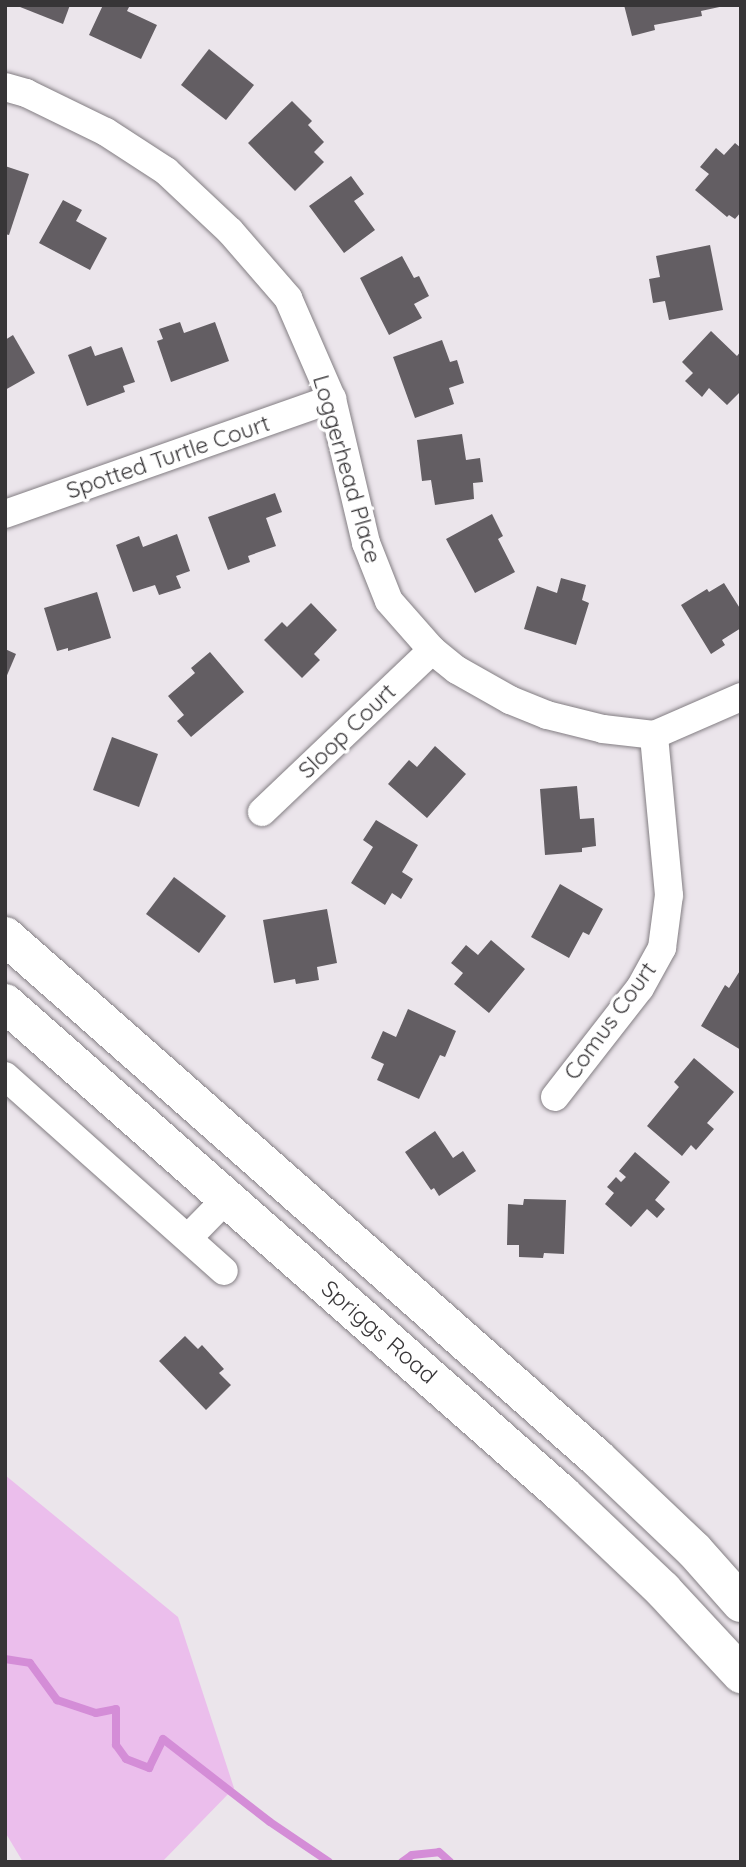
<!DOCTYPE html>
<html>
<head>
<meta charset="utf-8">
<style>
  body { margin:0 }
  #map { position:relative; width:746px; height:1867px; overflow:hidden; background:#ebe5eb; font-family:Quicksand,sans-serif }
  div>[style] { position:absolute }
  .green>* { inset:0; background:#ebbeec }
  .stream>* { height:8px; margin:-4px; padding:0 4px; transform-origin:4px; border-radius:4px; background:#d48dd7 }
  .building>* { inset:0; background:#635e63 }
  .roads { filter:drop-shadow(0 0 2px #837e83) drop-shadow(0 0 2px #837e83) }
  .street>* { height:28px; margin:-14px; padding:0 14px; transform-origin:14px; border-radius:14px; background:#fff }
  .secondary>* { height:38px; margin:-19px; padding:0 19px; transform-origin:19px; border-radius:19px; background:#fff }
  span { translate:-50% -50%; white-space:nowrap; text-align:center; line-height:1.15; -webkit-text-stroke:7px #fff; paint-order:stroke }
  .street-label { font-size:23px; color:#373537 }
  .frame { position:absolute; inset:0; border:7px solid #373537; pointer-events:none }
</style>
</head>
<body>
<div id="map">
  <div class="green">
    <div style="clip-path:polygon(5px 1475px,178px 1617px,234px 1788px,162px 1862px,23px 1862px,5px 1832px)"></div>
  </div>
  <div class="stream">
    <div style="left:5px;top:1659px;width:25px;rotate:9deg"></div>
    <div style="left:30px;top:1663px;width:46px;rotate:53.9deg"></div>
    <div style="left:57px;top:1700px;width:41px;rotate:18.4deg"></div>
    <div style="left:96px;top:1713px;width:20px;rotate:-11deg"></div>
    <div style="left:116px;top:1709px;width:36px;rotate:90deg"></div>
    <div style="left:116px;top:1745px;width:17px;rotate:54deg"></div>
    <div style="left:126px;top:1759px;width:25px;rotate:21deg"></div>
    <div style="left:149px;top:1768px;width:32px;rotate:-64deg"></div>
    <div style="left:163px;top:1739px;width:135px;rotate:37.8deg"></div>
    <div style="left:270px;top:1822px;width:71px;rotate:34.1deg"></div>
    <div style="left:402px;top:1862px;width:12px;rotate:-35deg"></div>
    <div style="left:412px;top:1855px;width:27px;rotate:-6deg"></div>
    <div style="left:439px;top:1852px;width:15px;rotate:42deg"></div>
  </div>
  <div class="building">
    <div style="clip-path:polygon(15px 5px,70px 5px,63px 24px)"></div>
    <div style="clip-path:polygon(103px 5px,130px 5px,127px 11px,157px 25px,141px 59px,89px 35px)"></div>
    <div style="clip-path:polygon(624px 5px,724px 5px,724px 6px,701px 11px,702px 16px,654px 25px,655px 30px,632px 36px)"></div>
    <div style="clip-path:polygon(209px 49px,254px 85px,226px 120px,181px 85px)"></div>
    <div style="clip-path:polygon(292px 101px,312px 121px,308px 125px,324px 142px,314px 152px,324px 162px,295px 191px,248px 143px)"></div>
    <div style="clip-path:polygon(735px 143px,741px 148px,741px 212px,735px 219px,729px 215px,727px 217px,695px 190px,709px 174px,700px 167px,716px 148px,724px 155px)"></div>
    <div style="clip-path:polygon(5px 166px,29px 174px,9px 235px,5px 234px)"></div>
    <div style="clip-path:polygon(351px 176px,364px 194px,354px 201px,375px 230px,344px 253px,309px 206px)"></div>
    <div style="clip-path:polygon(63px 200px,82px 210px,76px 221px,107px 238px,90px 270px,39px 243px)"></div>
    <div style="clip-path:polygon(710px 245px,723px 310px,669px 320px,665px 301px,653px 303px,649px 279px,660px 277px,656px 256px)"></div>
    <div style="clip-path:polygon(402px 256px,414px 278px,419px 276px,429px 296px,414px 304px,422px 318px,389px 335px,360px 278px)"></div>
    <div style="clip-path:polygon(180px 322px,184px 333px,215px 322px,229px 361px,171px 382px,157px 341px,163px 339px,159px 329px)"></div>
    <div style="clip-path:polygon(711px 331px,737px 356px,741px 351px,741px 391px,727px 405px,709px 388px,702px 397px,685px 381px,693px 373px,682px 362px)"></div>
    <div style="clip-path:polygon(13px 335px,35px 373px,5px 390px,5px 340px)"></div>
    <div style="clip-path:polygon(442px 340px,450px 362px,457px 360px,464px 383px,449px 388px,454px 404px,415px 418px,393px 357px)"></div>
    <div style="clip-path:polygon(91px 346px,95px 356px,122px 347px,135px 382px,123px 386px,125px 392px,87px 406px,68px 355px)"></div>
    <div style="clip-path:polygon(462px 434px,466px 460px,480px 458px,483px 482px,473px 483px,474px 499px,435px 505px,431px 480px,422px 481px,417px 440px)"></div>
    <div style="clip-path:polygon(275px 493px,282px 512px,266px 518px,276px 546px,248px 556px,250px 562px,228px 570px,208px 517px)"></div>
    <div style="clip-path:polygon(492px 514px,503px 536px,498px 539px,515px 572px,475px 593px,446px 539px)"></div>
    <div style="clip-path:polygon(177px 534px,190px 571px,176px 576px,181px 588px,159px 595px,155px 585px,133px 592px,116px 545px,139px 536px,143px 547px)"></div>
    <div style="clip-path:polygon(561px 578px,586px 585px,582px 600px,589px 603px,576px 645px,524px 629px,537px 586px,557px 593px)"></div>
    <div style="clip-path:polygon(724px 583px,741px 610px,741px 628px,722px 640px,725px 645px,711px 654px,681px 605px,707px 589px,709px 592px)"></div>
    <div style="clip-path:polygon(97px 592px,111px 638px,68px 651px,68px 648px,57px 651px,44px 608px)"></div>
    <div style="clip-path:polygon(311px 603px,337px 630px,314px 654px,320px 660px,302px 678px,264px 640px,282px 622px,287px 627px)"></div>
    <div style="clip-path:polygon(5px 649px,16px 654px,5px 680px)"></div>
    <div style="clip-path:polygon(210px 652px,244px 692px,191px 737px,177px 721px,184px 715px,168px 696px,195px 673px,191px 668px)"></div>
    <div style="clip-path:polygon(112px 737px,158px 754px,139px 807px,93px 790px)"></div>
    <div style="clip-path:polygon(435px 746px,466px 774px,427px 818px,388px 784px,409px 760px,417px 767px)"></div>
    <div style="clip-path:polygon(577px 786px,580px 819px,594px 818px,596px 846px,582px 848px,582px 852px,545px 855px,540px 789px)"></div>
    <div style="clip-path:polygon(376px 820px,418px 845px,402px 872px,413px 879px,401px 899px,392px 893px,385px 905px,351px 883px,373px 847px,363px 840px)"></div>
    <div style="clip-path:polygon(174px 877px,226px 916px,199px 953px,146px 914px)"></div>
    <div style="clip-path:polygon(560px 884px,603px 909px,589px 935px,583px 932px,569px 958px,531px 937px)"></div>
    <div style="clip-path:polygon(327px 909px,337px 963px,317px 967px,319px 980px,296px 984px,295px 979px,274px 983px,263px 920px)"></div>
    <div style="clip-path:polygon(491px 940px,525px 969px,489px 1013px,454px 984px,463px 973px,451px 963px,466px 945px,478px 955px)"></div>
    <div style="clip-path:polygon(741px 969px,741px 1050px,701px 1026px,725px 985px,729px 988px)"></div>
    <div style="clip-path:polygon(408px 1009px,456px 1031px,445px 1057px,440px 1055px,419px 1099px,377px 1080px,384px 1064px,371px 1058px,383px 1031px,396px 1037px)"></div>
    <div style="clip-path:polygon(694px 1058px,734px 1092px,707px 1123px,714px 1129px,696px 1150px,691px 1145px,682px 1156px,647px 1126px,679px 1087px,674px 1082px)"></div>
    <div style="clip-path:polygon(435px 1131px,453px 1158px,463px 1151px,476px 1171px,439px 1196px,434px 1188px,431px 1190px,405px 1152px)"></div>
    <div style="clip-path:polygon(635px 1152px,670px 1182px,655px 1200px,665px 1209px,657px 1218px,647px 1209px,631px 1227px,605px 1204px,614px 1193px,607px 1187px,616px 1177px,621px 1182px,626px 1177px,619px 1171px)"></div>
    <div style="clip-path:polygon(524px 1199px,566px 1200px,564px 1254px,544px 1253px,543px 1258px,519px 1257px,519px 1245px,507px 1245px,508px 1204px,523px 1205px)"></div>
    <div style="clip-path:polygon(185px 1336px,198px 1349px,202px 1345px,224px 1369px,219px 1373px,231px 1385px,206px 1410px,159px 1361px)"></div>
  </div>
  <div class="roads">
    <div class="street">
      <div style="left:5px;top:87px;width:22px;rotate:16deg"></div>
      <div style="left:26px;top:93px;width:89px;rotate:26deg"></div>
      <div style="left:106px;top:132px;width:72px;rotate:33deg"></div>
      <div style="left:166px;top:171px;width:88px;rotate:43.2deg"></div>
      <div style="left:230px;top:231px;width:89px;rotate:49.1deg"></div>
      <div style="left:288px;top:298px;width:110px;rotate:66.5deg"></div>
      <div style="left:332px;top:399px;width:148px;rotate:76.7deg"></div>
      <div style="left:366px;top:543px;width:62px;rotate:68.4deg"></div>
      <div style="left:389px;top:601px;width:65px;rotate:48.7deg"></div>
      <div style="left:432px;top:650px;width:32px;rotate:39deg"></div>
      <div style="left:457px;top:670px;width:61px;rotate:29.5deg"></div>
      <div style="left:510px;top:700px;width:40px;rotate:22deg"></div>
      <div style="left:547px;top:715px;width:58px;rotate:14deg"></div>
      <div style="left:603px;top:729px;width:51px;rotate:6.7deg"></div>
      <div style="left:654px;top:735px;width:95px;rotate:-23.6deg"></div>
      <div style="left:5px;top:514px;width:347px;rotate:-19.4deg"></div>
      <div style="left:262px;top:812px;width:235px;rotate:-43.6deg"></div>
      <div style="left:5px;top:1076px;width:293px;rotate:41.7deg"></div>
      <div style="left:555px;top:1097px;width:138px;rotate:-52.1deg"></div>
      <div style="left:640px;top:988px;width:46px;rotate:-61.2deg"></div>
      <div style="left:662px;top:948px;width:53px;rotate:-82.5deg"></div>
      <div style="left:669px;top:895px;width:161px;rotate:-95.4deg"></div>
      <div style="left:188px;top:1238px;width:56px;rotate:-45.7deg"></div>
    </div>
    <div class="secondary">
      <div style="left:5px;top:936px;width:789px;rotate:41.4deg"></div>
      <div style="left:597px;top:1458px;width:134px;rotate:43.5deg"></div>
      <div style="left:694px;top:1550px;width:71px;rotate:48.4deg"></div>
      <div style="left:5px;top:1003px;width:743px;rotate:41.4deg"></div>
      <div style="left:562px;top:1494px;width:139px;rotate:43.5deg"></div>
      <div style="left:663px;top:1590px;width:115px;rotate:47.1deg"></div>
    </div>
  </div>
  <div class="street-label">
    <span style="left:168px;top:457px;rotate:-19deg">Spotted Turtle Court</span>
    <span style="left:347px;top:469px;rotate:74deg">Loggerhead Place</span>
    <span style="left:347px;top:731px;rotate:-44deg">Sloop Court</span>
    <span style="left:610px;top:1021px;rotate:-54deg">Comus Court</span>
    <span style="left:379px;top:1332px;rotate:41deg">Spriggs Road</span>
  </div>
  <div class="frame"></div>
</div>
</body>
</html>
